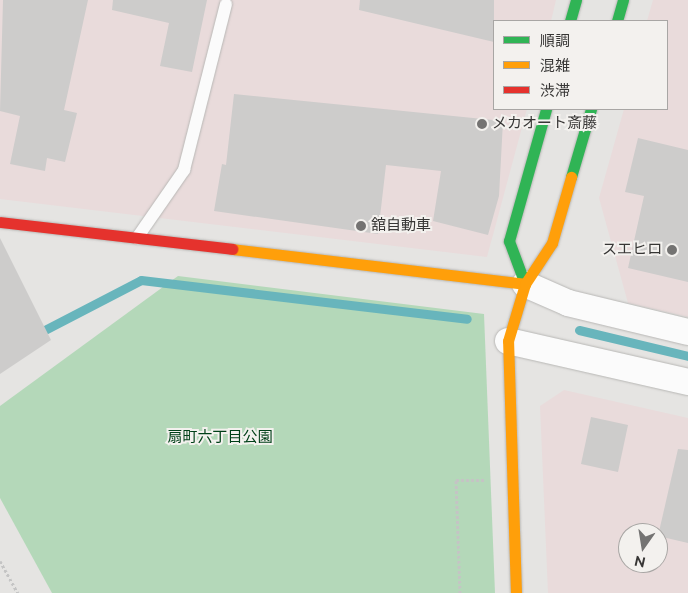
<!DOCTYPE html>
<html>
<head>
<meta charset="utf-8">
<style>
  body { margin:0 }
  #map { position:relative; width:688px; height:593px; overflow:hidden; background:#e5e4e2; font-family:Raleway,"Noto Sans JP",sans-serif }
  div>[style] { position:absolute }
  .commercial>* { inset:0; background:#e9dbdb }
  .green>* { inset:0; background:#b4d8b9 }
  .stream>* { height:9px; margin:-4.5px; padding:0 4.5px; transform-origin:4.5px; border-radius:4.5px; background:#68b5bc }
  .building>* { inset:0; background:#cdcccb }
  .path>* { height:3px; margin-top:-1.5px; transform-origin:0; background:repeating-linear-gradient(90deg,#c4c4c4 0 2.5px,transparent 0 5px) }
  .roads { filter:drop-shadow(0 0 1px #b8b7b5) drop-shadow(0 0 1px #b8b7b5) }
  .lane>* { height:12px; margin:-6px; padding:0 6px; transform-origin:6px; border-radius:6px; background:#fbfbfb }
  .street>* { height:26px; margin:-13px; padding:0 13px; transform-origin:13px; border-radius:13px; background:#fbfbfb }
  .fast>* { height:11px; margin:-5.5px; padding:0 5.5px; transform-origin:5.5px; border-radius:5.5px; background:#30b455 }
  .slow>* { height:11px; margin:-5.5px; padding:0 5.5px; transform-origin:5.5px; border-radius:5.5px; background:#ff9f0a }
  .jam>* { height:11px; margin:-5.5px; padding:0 5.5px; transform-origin:5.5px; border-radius:5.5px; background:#e5322d }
  .dots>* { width:14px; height:14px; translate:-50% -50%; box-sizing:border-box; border:2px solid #f3f1ee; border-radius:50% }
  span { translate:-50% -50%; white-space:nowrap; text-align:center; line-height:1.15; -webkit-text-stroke:4px #f3f1ee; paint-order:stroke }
  .poi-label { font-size:15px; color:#373635 }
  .left { translate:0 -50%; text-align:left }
  .right { translate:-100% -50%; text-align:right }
  .park-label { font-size:15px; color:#004018 }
  .legend { position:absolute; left:493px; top:20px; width:175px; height:90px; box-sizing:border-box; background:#f3f1ee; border:1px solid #a8a6a4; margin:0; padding:6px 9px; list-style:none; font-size:15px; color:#373635 }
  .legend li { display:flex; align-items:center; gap:10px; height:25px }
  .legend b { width:25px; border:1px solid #a8a6a4 }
  .north { position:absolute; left:618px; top:523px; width:50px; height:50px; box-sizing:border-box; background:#f3f1ee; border:1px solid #a8a6a4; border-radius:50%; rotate:193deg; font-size:14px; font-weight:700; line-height:20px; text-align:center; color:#373635 }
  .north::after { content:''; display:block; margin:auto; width:18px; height:22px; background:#747372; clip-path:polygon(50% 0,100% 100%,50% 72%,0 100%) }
</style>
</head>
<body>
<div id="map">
  <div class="commercial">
    <div style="clip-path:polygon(0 0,556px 0,551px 21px,494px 21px,494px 109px,527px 109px,487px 257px,0 199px)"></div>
    <div style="clip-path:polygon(653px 0,688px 0,688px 317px,628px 303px,599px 198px,624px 109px,667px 109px,667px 21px,647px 21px)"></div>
    <div style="clip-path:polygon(evenodd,564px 390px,688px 418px,688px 593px,548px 593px,540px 406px,564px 390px,628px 533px,658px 533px,658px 563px,628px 563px,628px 533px)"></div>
  </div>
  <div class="green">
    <div style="clip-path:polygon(178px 276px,484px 314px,495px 593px,52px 593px,0 498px,0 406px)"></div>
  </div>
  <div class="stream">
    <div style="left:579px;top:330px;width:112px;rotate:13.4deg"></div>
    <div style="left:35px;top:335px;width:119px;rotate:-27.4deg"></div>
    <div style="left:141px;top:280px;width:328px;rotate:6.8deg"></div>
  </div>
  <div class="building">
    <div style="clip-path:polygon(3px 0,88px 0,64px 110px,77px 113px,65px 162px,47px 158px,45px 171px,10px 164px,20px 116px,0 111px)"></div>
    <div style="clip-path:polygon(113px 0,207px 0,192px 72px,160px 66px,169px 23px,112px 10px)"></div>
    <div style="clip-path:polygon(360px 0,494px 0,494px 42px,359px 10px)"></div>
    <div style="clip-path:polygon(234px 94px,503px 121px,499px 196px,488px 235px,433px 221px,441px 171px,386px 165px,378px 234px,214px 211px,222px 164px,226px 165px)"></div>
    <div style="clip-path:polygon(638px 138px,688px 150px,688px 282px,628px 268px,644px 196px,625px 192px)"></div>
    <div style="clip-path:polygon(0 238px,51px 340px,0 374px)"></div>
    <div style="clip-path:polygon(591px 417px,628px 425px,618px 472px,581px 464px)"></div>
    <div style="clip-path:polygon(678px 449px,688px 450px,688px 543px,658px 536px)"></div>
  </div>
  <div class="path">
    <div style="left:0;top:561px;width:37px;rotate:61deg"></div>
    <div style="left:460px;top:593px;width:113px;rotate:-92deg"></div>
    <div style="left:456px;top:480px;width:28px"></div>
  </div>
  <div class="roads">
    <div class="lane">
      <div style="left:137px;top:238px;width:83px;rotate:-55.3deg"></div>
      <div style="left:184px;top:170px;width:171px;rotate:-75.8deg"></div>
    </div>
    <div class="street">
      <div style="left:525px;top:284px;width:47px;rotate:23.8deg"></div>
      <div style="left:568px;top:303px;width:123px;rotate:13.6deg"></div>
      <div style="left:508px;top:341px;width:185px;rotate:12.8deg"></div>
    </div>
    <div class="fast">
      <div style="left:570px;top:21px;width:22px;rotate:-74deg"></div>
      <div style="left:617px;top:21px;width:22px;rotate:-74deg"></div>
      <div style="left:571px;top:177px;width:71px;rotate:-73.6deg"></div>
      <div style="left:525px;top:284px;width:46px;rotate:-110.4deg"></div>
      <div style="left:509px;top:241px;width:137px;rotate:-74.3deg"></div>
    </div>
    <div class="slow">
      <div style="left:232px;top:249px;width:295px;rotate:6.8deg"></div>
      <div style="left:516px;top:593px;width:252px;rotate:-91.8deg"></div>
      <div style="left:508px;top:341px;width:59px;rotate:-73.4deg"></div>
      <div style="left:525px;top:284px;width:49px;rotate:-56.6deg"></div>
      <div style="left:552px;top:243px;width:69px;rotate:-73.9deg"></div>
    </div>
    <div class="jam">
      <div style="left:0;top:222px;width:234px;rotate:6.6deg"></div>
    </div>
  </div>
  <div class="dots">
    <div style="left:482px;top:124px;background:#747372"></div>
    <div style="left:361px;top:226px;background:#747372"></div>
    <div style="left:672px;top:250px;background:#747372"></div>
  </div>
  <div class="poi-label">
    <span class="left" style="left:492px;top:124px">メカオート斎藤</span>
    <span class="left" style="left:371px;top:226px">舘自動車</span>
    <span class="right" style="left:662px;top:250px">スエヒロ</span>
  </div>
  <div class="park-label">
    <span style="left:220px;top:438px">扇町六丁目公園</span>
  </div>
  <ul class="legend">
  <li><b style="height:6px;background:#30b455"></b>順調</li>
  <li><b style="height:6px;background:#ff9f0a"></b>混雑</li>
  <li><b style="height:6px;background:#e5322d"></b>渋滞</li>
  </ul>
  <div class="north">N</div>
</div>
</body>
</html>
